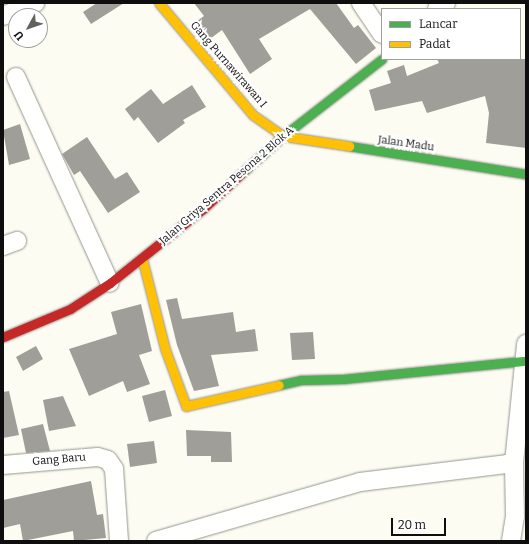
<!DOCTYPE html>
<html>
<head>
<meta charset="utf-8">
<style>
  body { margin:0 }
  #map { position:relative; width:529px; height:544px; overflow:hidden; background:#fcfcf2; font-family:Bitter,serif }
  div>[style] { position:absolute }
  .building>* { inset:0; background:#9f9e98 }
  .roads { filter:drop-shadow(0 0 1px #959591) drop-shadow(0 0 1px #959591) }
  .street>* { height:18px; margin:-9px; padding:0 9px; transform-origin:9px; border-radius:9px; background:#fffffd }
  .fast>* { height:9px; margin:-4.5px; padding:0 4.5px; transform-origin:4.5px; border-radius:4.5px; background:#4caf50 }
  .slow>* { height:9px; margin:-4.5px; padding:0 4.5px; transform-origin:4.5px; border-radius:4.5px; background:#ffc107 }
  .jam>* { height:9px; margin:-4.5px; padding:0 4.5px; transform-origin:4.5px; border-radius:4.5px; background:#c62828 }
  span { translate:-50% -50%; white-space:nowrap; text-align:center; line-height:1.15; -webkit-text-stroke:4px #fff; paint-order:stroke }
  .street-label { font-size:11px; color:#0e0e0e }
  .frame { position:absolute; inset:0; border:4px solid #0e0e0e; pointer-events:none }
  .legend { position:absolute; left:381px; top:8px; width:140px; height:52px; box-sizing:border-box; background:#fff; border:1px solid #9f9f9f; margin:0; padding:5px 7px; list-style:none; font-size:12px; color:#0e0e0e }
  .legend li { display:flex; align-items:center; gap:8px; height:20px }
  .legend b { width:20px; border:1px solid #9f9f9f }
  .north { position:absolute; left:8px; top:8px; width:40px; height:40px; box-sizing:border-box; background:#fff; border:1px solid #9f9f9f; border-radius:50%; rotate:230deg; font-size:11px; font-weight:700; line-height:16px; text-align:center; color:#0e0e0e }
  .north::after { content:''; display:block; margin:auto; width:14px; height:18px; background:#61615e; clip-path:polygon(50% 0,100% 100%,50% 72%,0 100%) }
  .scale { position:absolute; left:391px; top:518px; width:55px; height:18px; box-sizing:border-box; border:2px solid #0e0e0e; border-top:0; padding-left:5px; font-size:12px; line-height:14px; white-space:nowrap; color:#0e0e0e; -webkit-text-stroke:3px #fff; paint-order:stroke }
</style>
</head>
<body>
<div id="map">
  <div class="building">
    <div style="clip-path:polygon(97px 3px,124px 3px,91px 24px,83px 12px)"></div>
    <div style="clip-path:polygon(194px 3px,336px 3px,354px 28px,358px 25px,376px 48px,356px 64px,310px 9px,259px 39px,272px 59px,250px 74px,222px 30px,207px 41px,193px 24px,204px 16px)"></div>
    <div style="clip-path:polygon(437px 59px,526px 59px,526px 148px,486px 143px,489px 113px,485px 96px,427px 113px,422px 101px,375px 111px,369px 90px,391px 83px,387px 71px,404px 65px,407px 76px,439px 63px)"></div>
    <div style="clip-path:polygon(192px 85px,206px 107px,183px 120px,185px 123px,158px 143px,138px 117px,134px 121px,125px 109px,151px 89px,163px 104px)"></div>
    <div style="clip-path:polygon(20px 124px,30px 159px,9px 165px,3px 130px)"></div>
    <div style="clip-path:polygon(87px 137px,115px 179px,127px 172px,140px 192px,108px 213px,80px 171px,74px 175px,62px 154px)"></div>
    <div style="clip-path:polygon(177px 298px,182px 319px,233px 312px,236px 332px,255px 329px,258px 351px,211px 355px,219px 386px,194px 391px,177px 345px,166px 300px)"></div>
    <div style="clip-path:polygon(141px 304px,152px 351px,139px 355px,150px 384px,127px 392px,123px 381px,89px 396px,69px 349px,117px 334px,111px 312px)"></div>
    <div style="clip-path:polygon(313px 332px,315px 359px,292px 360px,290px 333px)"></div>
    <div style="clip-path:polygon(36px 346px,43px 359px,23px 371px,16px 357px)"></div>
    <div style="clip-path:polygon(165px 390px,172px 416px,149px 422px,142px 396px)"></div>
    <div style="clip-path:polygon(9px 391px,19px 435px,3px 438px,3px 392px)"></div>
    <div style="clip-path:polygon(63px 396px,76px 426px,49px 431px,43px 400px)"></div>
    <div style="clip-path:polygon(43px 424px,50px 451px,26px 453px,21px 429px)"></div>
    <div style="clip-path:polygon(186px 430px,231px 432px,232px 462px,211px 462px,211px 456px,187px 456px)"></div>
    <div style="clip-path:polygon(154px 441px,157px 463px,130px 467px,127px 444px)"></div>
    <div style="clip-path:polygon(91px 481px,97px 515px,103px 514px,106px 538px,74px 541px,73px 531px,23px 541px,20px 524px,3px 528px,3px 500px)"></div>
  </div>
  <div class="roads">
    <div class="street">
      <div style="left:361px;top:3px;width:37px;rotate:56deg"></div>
      <div style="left:437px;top:9px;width:11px;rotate:-34deg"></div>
      <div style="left:3px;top:16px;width:35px;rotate:-22deg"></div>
      <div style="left:16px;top:77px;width:226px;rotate:65.5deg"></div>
      <div style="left:3px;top:246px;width:15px;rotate:-20deg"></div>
      <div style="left:3px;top:465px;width:95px;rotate:-4.8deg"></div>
      <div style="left:98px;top:457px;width:10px;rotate:17deg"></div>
      <div style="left:108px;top:460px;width:11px;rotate:56deg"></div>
      <div style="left:114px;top:469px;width:72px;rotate:86deg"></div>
      <div style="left:156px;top:541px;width:212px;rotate:-16.1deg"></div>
      <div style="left:360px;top:482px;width:155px;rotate:-7deg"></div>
      <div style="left:511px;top:541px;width:24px;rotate:-81deg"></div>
      <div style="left:515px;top:517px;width:54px;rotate:-91.1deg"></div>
      <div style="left:514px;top:463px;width:120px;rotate:-84.2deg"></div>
    </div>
    <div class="fast">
      <div style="left:349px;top:146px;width:179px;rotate:9deg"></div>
      <div style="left:243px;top:172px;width:54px;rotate:-42deg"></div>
      <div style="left:283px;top:136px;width:125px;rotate:-37.9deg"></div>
      <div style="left:279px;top:385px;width:23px;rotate:-13deg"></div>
      <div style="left:301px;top:380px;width:42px;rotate:-1.4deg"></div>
      <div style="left:343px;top:379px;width:181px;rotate:-5.7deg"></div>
    </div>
    <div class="slow">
      <div style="left:159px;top:3px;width:146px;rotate:50deg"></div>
      <div style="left:253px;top:115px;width:37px;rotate:35deg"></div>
      <div style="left:283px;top:136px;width:67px;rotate:8.6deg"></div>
      <div style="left:142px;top:258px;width:94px;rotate:75.8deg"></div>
      <div style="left:165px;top:349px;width:61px;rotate:69.8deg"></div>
      <div style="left:186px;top:406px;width:95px;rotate:-12.7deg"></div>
    </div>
    <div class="jam">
      <div style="left:3px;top:337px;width:73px;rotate:-22.7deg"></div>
      <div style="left:70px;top:309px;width:48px;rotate:-33deg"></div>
      <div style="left:110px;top:283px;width:120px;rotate:-38.6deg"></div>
      <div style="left:204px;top:208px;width:53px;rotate:-42.7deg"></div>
    </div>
  </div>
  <div class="street-label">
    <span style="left:228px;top:65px;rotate:49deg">Gang Purnawirawan I</span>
    <span style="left:406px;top:144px;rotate:8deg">Jalan Madu</span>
    <span style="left:227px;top:186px;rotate:-41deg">Jalan Griya Sentra Pesona 2 Blok A</span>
    <span style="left:59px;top:460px;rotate:-5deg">Gang Baru</span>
  </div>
  <div class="frame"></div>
  <ul class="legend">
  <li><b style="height:5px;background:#4caf50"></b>Lancar</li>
  <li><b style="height:5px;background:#ffc107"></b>Padat</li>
  </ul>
  <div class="north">U</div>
  <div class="scale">20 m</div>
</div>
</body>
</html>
